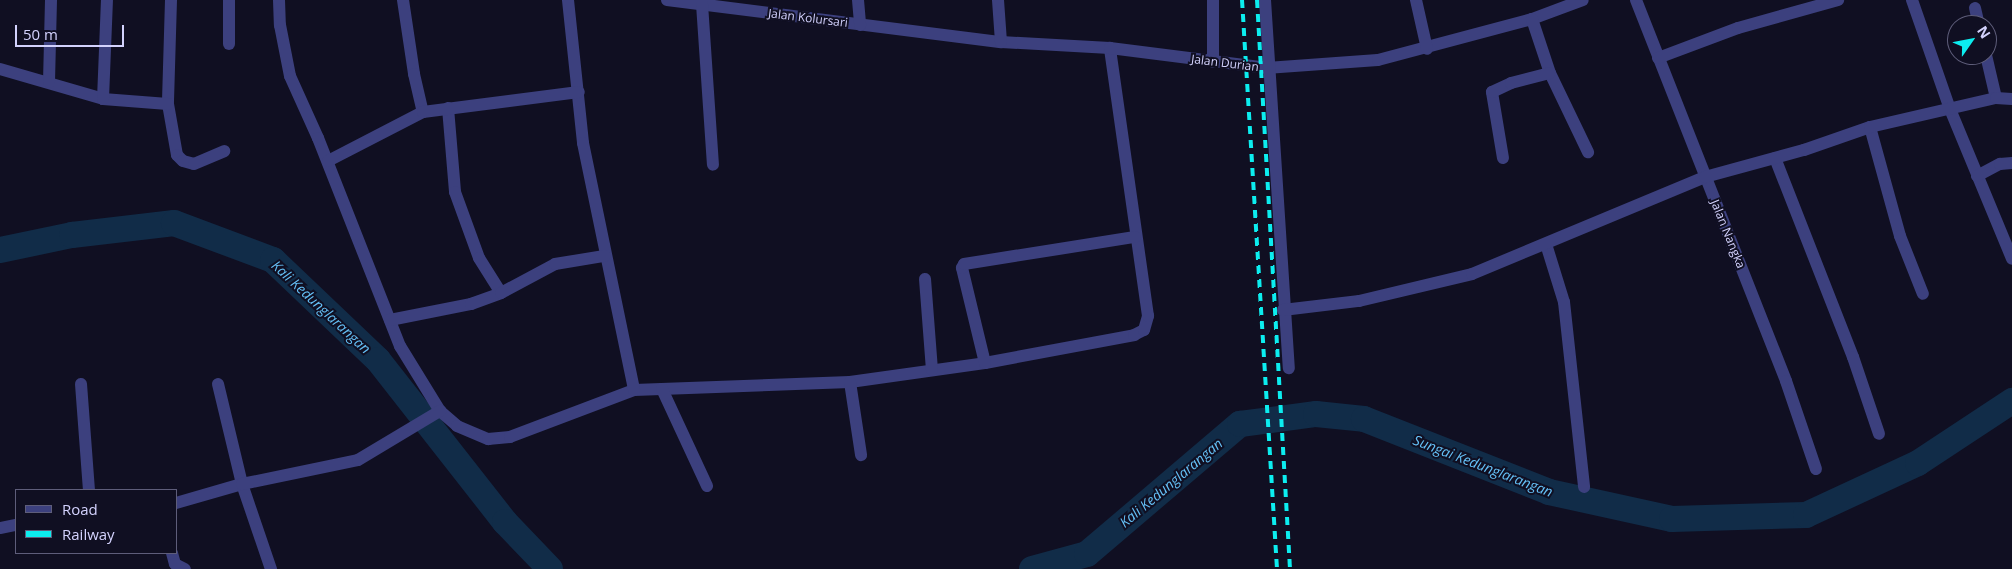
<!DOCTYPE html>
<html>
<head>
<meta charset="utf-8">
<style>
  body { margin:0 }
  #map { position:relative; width:2012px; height:569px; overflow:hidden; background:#100f22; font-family:"Open Sans",sans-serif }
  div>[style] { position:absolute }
  .river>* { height:26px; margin:-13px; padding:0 13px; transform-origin:13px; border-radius:13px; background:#112c48 }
  .minor>* { height:12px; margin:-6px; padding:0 6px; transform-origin:6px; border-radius:6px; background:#3c407e }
  .rail>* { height:4px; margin-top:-2px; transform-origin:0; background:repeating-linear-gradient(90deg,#0cedef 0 8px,transparent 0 14px) }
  span { translate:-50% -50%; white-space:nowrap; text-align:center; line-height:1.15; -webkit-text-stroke:4px #100f22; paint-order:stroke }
  .street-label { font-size:12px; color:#d3d2fd }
  .water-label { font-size:14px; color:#65c1f7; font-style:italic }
  .legend { position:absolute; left:15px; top:489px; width:162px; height:65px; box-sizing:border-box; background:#100f22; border:1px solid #5e5d7a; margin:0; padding:6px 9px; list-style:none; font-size:15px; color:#d3d2fd }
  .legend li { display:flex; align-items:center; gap:10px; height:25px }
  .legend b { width:25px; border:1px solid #5e5d7a }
  .north { position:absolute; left:1947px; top:15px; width:50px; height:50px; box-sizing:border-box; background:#100f22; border:1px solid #5e5d7a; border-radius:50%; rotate:57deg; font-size:14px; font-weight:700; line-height:20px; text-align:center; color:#d3d2fd }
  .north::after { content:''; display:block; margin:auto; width:18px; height:22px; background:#0cedef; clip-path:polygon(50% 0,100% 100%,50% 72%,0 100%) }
  .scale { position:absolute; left:15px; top:25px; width:109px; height:22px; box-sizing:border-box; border:2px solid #d3d2fd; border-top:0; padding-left:6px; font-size:15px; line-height:18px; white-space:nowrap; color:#d3d2fd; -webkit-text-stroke:4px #100f22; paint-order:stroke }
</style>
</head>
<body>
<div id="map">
  <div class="river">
    <div style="left:0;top:250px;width:74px;rotate:-11.8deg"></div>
    <div style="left:72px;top:235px;width:103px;rotate:-6.7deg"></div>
    <div style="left:174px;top:223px;width:106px;rotate:20.5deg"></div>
    <div style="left:273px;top:260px;width:145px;rotate:43.6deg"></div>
    <div style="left:378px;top:360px;width:206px;rotate:51.9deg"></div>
    <div style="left:505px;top:522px;width:65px;rotate:46.2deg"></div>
    <div style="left:1032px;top:569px;width:57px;rotate:-15.3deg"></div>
    <div style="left:1087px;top:554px;width:201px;rotate:-40.4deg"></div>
    <div style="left:1240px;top:424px;width:77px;rotate:-7.5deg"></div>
    <div style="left:1316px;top:414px;width:48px;rotate:5.9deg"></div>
    <div style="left:1364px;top:419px;width:199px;rotate:21.5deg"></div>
    <div style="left:1549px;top:492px;width:126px;rotate:12.4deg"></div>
    <div style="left:1672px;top:519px;width:134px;rotate:-1.7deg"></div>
    <div style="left:1806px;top:515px;width:123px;rotate:-24.9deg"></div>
    <div style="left:1918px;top:463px;width:113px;rotate:-33.4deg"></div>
  </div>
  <div class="minor">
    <div style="left:171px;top:0;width:104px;rotate:91.7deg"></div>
    <div style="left:168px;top:104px;width:52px;rotate:80deg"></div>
    <div style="left:177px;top:155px;width:8px;rotate:45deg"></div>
    <div style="left:183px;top:161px;width:11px;rotate:15deg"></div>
    <div style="left:194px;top:164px;width:33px;rotate:-23deg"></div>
    <div style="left:229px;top:0;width:44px;rotate:90deg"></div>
    <div style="left:279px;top:0;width:25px;rotate:88deg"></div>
    <div style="left:280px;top:25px;width:52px;rotate:78.9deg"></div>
    <div style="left:290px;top:76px;width:68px;rotate:65.7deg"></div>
    <div style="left:318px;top:138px;width:224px;rotate:68.5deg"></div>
    <div style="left:400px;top:346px;width:76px;rotate:58.4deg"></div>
    <div style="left:440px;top:411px;width:23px;rotate:41deg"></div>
    <div style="left:457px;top:426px;width:34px;rotate:23deg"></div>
    <div style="left:488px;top:439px;width:22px;rotate:-5deg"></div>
    <div style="left:510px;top:437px;width:133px;rotate:-20.8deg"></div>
    <div style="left:634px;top:390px;width:216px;rotate:-2.1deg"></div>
    <div style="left:850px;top:382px;width:136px;rotate:-8deg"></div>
    <div style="left:985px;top:363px;width:152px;rotate:-10.6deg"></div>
    <div style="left:1134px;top:335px;width:11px;rotate:-27deg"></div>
    <div style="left:1144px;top:330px;width:15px;rotate:-74deg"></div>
    <div style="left:1148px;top:316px;width:271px;rotate:-98.1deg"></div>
    <div style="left:403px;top:0;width:75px;rotate:81.5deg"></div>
    <div style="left:414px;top:74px;width:39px;rotate:77deg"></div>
    <div style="left:568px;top:0;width:144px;rotate:84deg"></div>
    <div style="left:583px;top:143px;width:252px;rotate:78.3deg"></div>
    <div style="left:667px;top:0;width:337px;rotate:7.2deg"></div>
    <div style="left:1001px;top:42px;width:109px;rotate:3.2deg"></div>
    <div style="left:1110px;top:48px;width:159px;rotate:7.2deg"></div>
    <div style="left:1268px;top:68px;width:110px;rotate:-4.2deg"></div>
    <div style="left:1378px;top:60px;width:159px;rotate:-14.9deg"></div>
    <div style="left:1532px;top:19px;width:54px;rotate:-20.4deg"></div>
    <div style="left:858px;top:0;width:25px;rotate:85deg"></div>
    <div style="left:998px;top:0;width:42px;rotate:85.9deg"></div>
    <div style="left:1213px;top:0;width:62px;rotate:90deg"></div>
    <div style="left:1265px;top:0;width:369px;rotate:86.3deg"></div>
    <div style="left:1416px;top:0;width:50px;rotate:77.3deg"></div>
    <div style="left:1636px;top:0;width:409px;rotate:68.5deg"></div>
    <div style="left:1786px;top:381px;width:93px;rotate:71.2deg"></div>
    <div style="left:1912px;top:0;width:115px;rotate:70.8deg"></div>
    <div style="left:1950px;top:109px;width:162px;rotate:67.5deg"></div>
    <div style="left:702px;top:4px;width:161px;rotate:86.1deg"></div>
    <div style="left:1975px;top:8px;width:17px;rotate:77deg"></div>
    <div style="left:1532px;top:19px;width:57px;rotate:71.6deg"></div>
    <div style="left:1550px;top:73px;width:88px;rotate:64.3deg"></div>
    <div style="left:1986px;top:55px;width:44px;rotate:76.9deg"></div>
    <div style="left:1658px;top:58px;width:85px;rotate:-20.6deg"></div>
    <div style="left:1738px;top:28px;width:104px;rotate:-15.6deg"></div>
    <div style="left:0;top:69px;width:107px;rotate:16.2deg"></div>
    <div style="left:103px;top:99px;width:65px;rotate:4.4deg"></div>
    <div style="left:49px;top:82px;width:82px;rotate:-88.6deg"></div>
    <div style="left:103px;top:99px;width:99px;rotate:-87.7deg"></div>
    <div style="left:448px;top:108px;width:84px;rotate:85.2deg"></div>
    <div style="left:455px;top:192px;width:70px;rotate:70deg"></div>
    <div style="left:479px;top:258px;width:41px;rotate:57.8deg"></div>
    <div style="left:1870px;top:127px;width:113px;rotate:74.6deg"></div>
    <div style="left:1900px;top:236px;width:62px;rotate:68.4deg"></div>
    <div style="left:1503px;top:158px;width:67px;rotate:-99.5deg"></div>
    <div style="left:1492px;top:92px;width:21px;rotate:-25deg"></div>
    <div style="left:1511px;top:83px;width:40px;rotate:-14.4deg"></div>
    <div style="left:1775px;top:158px;width:214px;rotate:68.6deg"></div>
    <div style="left:1853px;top:357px;width:81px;rotate:71.3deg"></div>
    <div style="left:328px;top:161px;width:107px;rotate:-27.3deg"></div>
    <div style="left:423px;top:112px;width:157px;rotate:-7.3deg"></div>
    <div style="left:1977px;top:176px;width:26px;rotate:-28deg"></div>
    <div style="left:2000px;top:164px;width:12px;rotate:-5deg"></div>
    <div style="left:1546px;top:244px;width:61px;rotate:72.8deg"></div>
    <div style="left:1564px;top:302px;width:186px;rotate:83.8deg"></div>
    <div style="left:925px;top:279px;width:91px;rotate:85.6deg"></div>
    <div style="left:1283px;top:310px;width:77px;rotate:-6.8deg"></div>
    <div style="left:1359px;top:301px;width:116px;rotate:-13.4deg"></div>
    <div style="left:1472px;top:274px;width:252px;rotate:-22.6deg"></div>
    <div style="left:1705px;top:177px;width:103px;rotate:-15.3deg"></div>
    <div style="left:1804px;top:150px;width:70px;rotate:-19.2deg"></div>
    <div style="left:1870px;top:127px;width:129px;rotate:-13deg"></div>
    <div style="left:1996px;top:98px;width:16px;rotate:4deg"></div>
    <div style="left:390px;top:320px;width:83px;rotate:-11.2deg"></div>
    <div style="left:471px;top:304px;width:32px;rotate:-20deg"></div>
    <div style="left:501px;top:293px;width:61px;rotate:-28.2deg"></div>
    <div style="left:555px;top:264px;width:50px;rotate:-9.3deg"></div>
    <div style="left:985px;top:363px;width:98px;rotate:-103.6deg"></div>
    <div style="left:962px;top:268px;width:4px;rotate:-63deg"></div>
    <div style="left:964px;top:264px;width:173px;rotate:-9deg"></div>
    <div style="left:850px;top:382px;width:74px;rotate:81.4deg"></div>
    <div style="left:81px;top:384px;width:106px;rotate:85.7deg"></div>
    <div style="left:218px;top:384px;width:103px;rotate:76.5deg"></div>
    <div style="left:242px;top:484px;width:90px;rotate:71.2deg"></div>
    <div style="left:662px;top:389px;width:107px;rotate:65.1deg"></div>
    <div style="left:176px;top:503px;width:69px;rotate:-16.1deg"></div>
    <div style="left:242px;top:484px;width:118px;rotate:-11.7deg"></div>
    <div style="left:358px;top:460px;width:96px;rotate:-30.9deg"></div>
    <div style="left:0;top:528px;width:16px;rotate:-11deg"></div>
    <div style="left:172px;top:553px;width:11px;rotate:75deg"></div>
    <div style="left:175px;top:564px;width:11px;rotate:27deg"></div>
  </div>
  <div class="rail">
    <div style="left:1242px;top:0;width:570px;rotate:86.48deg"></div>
    <div style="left:1257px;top:0;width:570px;rotate:86.68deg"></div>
  </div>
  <div class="street-label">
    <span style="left:808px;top:18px;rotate:7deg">Jalan Kolursari</span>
    <span style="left:1225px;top:63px;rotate:7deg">Jalan Durian</span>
    <span style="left:1728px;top:234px;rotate:68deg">Jalan Nangka</span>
  </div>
  <div class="water-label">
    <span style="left:321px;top:307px;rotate:43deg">Kali Kedunglarangan</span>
    <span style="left:1483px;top:466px;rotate:21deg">Sungai Kedunglarangan</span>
    <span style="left:1171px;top:483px;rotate:-40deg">Kali Kedunglarangan</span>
  </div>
  <ul class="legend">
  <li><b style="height:6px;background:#3c407e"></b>Road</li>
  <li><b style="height:6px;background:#0cedef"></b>Railway</li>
  </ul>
  <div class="north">N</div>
  <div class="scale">50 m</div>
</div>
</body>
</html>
